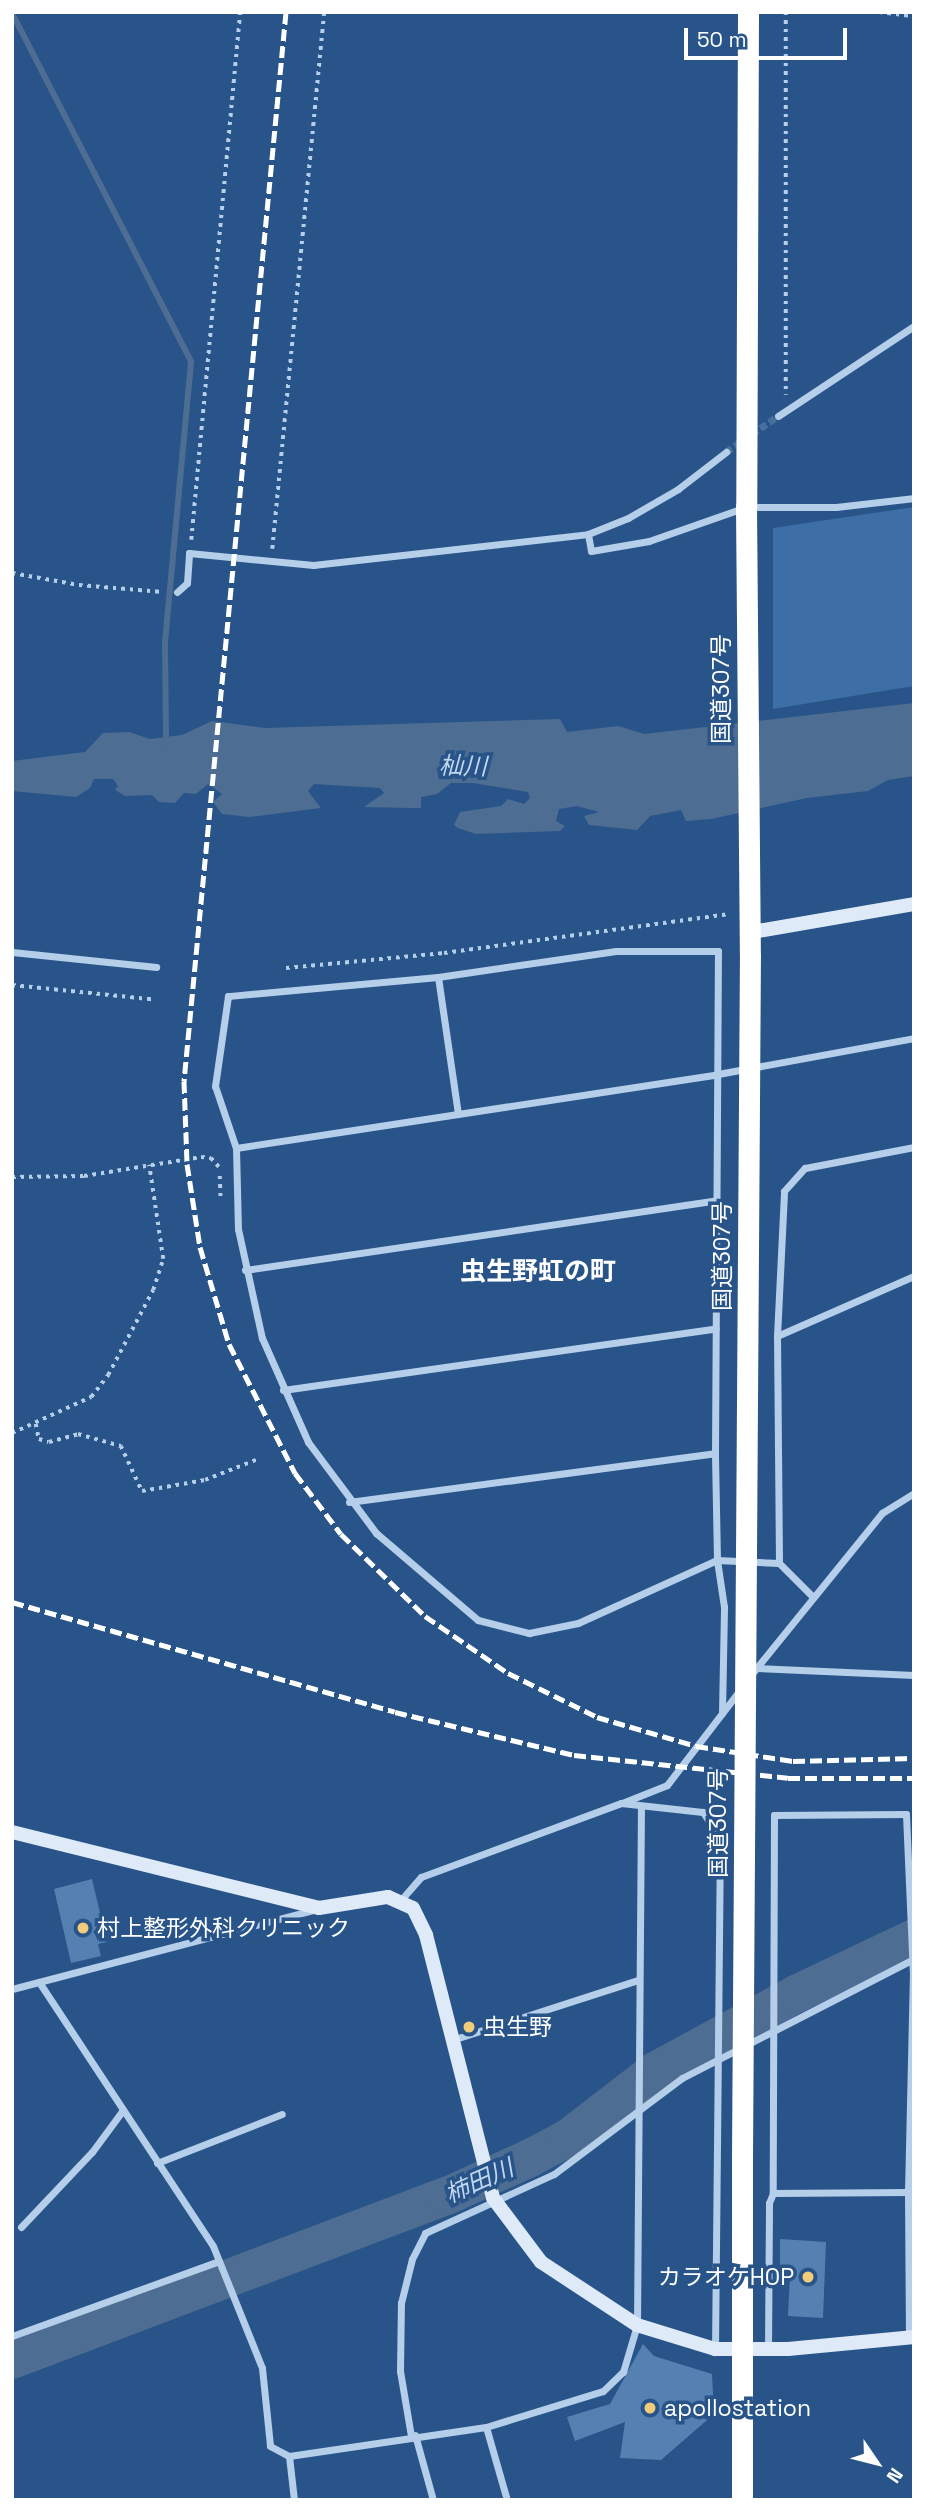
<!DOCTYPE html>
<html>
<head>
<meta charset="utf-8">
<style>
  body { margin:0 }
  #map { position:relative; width:926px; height:2512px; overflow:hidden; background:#285489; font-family:"Space Grotesk","Noto Sans JP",sans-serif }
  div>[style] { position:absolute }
  .green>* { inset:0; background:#3d6ea6 }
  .water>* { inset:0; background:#4e6d92 }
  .stream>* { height:6px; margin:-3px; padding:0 3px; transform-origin:3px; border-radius:3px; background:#4e6d92 }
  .river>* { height:38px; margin:-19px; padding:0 19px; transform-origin:19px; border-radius:19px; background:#4e6d92 }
  .building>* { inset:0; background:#5580b2 }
  .street-tunnel>* { height:7px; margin-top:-3.5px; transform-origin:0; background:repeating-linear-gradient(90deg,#486e9b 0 7px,transparent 0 10.5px) }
  .path>* { height:3.5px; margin-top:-1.75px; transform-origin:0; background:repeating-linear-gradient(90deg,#b5cee9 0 3.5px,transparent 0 8.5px) }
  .street>* { height:7px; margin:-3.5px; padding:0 3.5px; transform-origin:3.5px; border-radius:3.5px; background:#b5cee9 }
  .secondary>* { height:14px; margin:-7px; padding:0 7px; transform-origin:7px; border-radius:7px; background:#dfeaf8 }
  .highway>* { height:21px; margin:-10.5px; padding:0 10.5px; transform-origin:10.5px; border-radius:10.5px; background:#fff }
  .rail>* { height:5px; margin-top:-2.5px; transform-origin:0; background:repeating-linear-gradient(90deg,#fff 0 12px,transparent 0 17px) }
  .highway-bridge>* { height:21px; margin:-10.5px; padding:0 10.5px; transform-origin:10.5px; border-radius:10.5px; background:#fff }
  .dots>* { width:19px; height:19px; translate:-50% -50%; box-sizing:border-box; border:4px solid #285489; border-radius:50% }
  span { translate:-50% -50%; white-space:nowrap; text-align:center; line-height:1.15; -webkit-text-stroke:7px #285489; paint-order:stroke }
  .street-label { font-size:23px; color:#fff }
  .poi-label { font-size:23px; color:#fff }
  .left { translate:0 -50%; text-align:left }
  .right { translate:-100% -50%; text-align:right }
  .water-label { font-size:24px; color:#c1d7f0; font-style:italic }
  .quarter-label { font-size:26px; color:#fff; font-weight:700 }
  .frame { position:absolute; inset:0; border:14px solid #fff; pointer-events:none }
  .north { position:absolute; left:842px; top:2428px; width:70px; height:70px; -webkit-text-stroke:5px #285489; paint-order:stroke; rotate:125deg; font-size:19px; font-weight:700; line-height:28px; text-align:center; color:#fff }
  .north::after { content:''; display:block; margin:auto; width:24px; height:32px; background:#fff; clip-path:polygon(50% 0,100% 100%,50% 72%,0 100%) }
  .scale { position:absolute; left:684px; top:28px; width:163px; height:32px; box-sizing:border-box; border:4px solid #fff; border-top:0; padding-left:9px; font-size:21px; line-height:24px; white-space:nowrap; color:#fff; -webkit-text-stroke:5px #285489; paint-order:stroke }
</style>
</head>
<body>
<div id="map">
  <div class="green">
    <div style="clip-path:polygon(914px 507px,914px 686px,773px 709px,773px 528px)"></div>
  </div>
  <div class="water">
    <div style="clip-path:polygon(914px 703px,914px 776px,888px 780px,868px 791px,807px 798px,711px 819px,686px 821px,681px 810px,650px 816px,637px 830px,589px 825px,584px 816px,599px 812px,577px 806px,559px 809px,556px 821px,565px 826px,560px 831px,476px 834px,458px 828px,454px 825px,460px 812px,501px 806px,508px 799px,524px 804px,530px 798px,528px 792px,473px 783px,451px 783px,437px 794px,421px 797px,421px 808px,411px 808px,364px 807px,384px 793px,380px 788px,314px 784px,308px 791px,321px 808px,249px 817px,222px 814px,213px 802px,222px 794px,208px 784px,196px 794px,184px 793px,175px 803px,159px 802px,152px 795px,125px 796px,115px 790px,118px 786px,113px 779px,94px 779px,90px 788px,76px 797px,12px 791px,12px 761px,85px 752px,103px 733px,129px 732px,150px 739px,182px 735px,212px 721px,265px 728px,560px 719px,567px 732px,618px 726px,644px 734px)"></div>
  </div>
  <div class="stream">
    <div style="left:12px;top:13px;width:392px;rotate:62.8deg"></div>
    <div style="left:191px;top:362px;width:279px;rotate:95.3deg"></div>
    <div style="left:165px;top:640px;width:104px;rotate:89.4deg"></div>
  </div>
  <div class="river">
    <div style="left:12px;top:2360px;width:465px;rotate:-20.7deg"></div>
    <div style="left:447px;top:2196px;width:91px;rotate:-24.6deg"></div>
    <div style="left:530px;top:2158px;width:43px;rotate:-27.8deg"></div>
    <div style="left:568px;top:2138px;width:110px;rotate:-37.6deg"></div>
    <div style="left:655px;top:2071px;width:161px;rotate:-28.6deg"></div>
    <div style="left:796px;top:1994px;width:131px;rotate:-25.4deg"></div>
  </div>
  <div class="building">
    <div style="clip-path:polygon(92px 1879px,107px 1942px,98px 1944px,101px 1956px,71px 1963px,54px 1889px)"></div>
    <div style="clip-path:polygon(780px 2239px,826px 2242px,823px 2318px,788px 2316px,790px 2275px,780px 2274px)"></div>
    <div style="clip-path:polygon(643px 2344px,654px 2356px,712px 2374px,714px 2414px,661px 2460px,620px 2458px,625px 2422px,575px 2441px,567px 2417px,610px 2404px)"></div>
  </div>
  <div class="street-tunnel">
    <div style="left:726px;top:452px;width:63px;rotate:-34.7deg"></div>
  </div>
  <div class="path">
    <div style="left:786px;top:12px;width:383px;rotate:90deg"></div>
    <div style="left:879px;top:12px;width:35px;rotate:7deg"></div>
    <div style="left:191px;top:540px;width:530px;rotate:-84.7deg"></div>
    <div style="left:272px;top:549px;width:540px;rotate:-84.47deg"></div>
    <div style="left:12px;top:573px;width:68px;rotate:10.2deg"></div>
    <div style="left:79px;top:585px;width:84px;rotate:4.8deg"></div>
    <div style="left:286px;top:968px;width:159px;rotate:-5.4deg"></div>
    <div style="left:444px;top:953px;width:288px;rotate:-7.8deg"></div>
    <div style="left:12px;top:985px;width:140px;rotate:5.8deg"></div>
    <div style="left:220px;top:1176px;width:24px;rotate:88deg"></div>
    <div style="left:12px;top:1177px;width:72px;rotate:-0.8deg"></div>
    <div style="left:84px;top:1176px;width:119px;rotate:-9.2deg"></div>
    <div style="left:201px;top:1157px;width:10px;rotate:6deg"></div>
    <div style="left:211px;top:1158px;width:13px;rotate:48deg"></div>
    <div style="left:36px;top:1424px;width:15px;rotate:79deg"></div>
    <div style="left:39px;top:1439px;width:10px;rotate:17deg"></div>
    <div style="left:49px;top:1442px;width:30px;rotate:-15deg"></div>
    <div style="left:78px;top:1434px;width:45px;rotate:15.6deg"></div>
    <div style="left:121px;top:1446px;width:50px;rotate:65deg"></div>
    <div style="left:142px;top:1491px;width:64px;rotate:-9.9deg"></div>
    <div style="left:205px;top:1480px;width:57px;rotate:-21.6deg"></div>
    <div style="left:12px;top:1433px;width:87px;rotate:-24.5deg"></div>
    <div style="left:91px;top:1397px;width:28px;rotate:-52deg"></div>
    <div style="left:108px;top:1375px;width:96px;rotate:-62.1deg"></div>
    <div style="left:153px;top:1290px;width:33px;rotate:-72deg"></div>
    <div style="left:163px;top:1259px;width:95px;rotate:-98.5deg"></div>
  </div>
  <div class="street">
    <div style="left:778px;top:416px;width:163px;rotate:-33.5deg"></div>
    <div style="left:588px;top:534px;width:17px;rotate:80deg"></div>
    <div style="left:591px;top:551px;width:59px;rotate:-9.8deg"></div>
    <div style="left:649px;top:541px;width:103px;rotate:-19.3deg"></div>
    <div style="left:746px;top:507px;width:90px"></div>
    <div style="left:836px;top:507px;width:79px;rotate:-6.6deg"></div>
    <div style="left:177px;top:592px;width:13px;rotate:-42deg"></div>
    <div style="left:187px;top:583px;width:30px;rotate:-86deg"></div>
    <div style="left:189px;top:553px;width:125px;rotate:5.5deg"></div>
    <div style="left:313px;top:565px;width:277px;rotate:-6.4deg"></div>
    <div style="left:588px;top:534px;width:43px;rotate:-21.8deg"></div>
    <div style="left:628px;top:518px;width:58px;rotate:-30.1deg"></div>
    <div style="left:678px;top:489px;width:61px;rotate:-37.6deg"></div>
    <div style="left:12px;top:952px;width:145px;rotate:5.9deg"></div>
    <div style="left:438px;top:977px;width:138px;rotate:81.7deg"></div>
    <div style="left:236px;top:1148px;width:488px;rotate:-8.7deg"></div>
    <div style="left:718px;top:1074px;width:199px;rotate:-10.4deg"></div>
    <div style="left:245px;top:1270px;width:477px;rotate:-8.4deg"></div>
    <div style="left:777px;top:1336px;width:150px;rotate:-23.7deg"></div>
    <div style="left:283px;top:1390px;width:437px;rotate:-8.1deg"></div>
    <div style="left:349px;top:1502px;width:369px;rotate:-7.6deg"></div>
    <div style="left:812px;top:1596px;width:47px;rotate:-135deg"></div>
    <div style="left:779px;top:1563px;width:227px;rotate:-90.5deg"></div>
    <div style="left:777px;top:1336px;width:145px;rotate:-87.2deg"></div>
    <div style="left:784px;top:1191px;width:31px;rotate:-48deg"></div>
    <div style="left:805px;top:1168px;width:111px;rotate:-10.9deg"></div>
    <div style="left:756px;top:1668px;width:158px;rotate:2.5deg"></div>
    <div style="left:750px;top:1676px;width:210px;rotate:-51deg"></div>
    <div style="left:882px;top:1513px;width:38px;rotate:-32deg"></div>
    <div style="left:722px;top:1713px;width:106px;rotate:-88.9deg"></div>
    <div style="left:724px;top:1607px;width:48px;rotate:-98.5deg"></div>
    <div style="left:717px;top:1560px;width:107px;rotate:-91.1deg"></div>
    <div style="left:715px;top:1453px;width:502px;rotate:-89.66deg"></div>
    <div style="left:718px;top:951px;width:102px;rotate:180deg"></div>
    <div style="left:616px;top:951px;width:180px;rotate:171.7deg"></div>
    <div style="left:438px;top:977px;width:211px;rotate:174.8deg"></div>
    <div style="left:228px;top:996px;width:91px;rotate:98.2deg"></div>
    <div style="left:215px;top:1086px;width:65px;rotate:71.3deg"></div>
    <div style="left:236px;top:1148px;width:81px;rotate:88.6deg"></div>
    <div style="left:238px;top:1229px;width:112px;rotate:77.6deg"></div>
    <div style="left:262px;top:1338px;width:114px;rotate:66.1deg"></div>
    <div style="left:308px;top:1442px;width:114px;rotate:53.2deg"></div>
    <div style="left:376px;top:1533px;width:134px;rotate:40.5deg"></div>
    <div style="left:478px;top:1620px;width:53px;rotate:14.3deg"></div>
    <div style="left:529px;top:1633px;width:50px;rotate:-11.5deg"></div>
    <div style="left:578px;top:1623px;width:153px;rotate:-24.4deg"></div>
    <div style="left:717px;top:1560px;width:62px;rotate:2.8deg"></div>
    <div style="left:622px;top:1803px;width:48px;rotate:-21.8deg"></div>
    <div style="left:667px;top:1785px;width:118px;rotate:-52.5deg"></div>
    <div style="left:400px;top:1901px;width:32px;rotate:-49deg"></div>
    <div style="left:421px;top:1877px;width:213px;rotate:-20.3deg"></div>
    <div style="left:621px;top:1803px;width:82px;rotate:6.3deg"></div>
    <div style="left:703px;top:1812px;width:31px;rotate:57deg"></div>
    <div style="left:720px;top:1838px;width:511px;rotate:90.56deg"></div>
    <div style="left:39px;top:1982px;width:316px;rotate:56.6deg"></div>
    <div style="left:213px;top:2246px;width:131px;rotate:68.1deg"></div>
    <div style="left:262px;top:2368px;width:78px;rotate:84.1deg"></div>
    <div style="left:270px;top:2446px;width:21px;rotate:28deg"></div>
    <div style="left:289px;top:2456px;width:199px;rotate:-8.4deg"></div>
    <div style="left:486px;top:2427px;width:122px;rotate:-17.1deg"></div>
    <div style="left:603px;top:2391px;width:28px;rotate:-44deg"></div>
    <div style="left:623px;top:2372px;width:49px;rotate:-73.4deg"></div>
    <div style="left:637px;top:2325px;width:518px;rotate:-89.56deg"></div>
    <div style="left:12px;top:1989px;width:311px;rotate:-14.7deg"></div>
    <div style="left:452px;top:2040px;width:195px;rotate:-17.9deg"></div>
    <div style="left:157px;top:2163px;width:134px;rotate:-21.4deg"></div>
    <div style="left:21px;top:2227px;width:103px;rotate:-46.6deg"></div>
    <div style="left:92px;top:2152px;width:52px;rotate:-53.6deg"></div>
    <div style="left:12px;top:2336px;width:220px;rotate:-19.9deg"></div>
    <div style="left:909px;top:2337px;width:145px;rotate:-90.4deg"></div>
    <div style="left:908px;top:2192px;width:217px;rotate:-88.7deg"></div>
    <div style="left:913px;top:1975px;width:161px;rotate:-92.5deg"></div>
    <div style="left:906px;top:1814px;width:132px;rotate:179.6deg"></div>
    <div style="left:774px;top:1815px;width:378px;rotate:90.2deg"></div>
    <div style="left:773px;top:2193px;width:135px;rotate:-0.4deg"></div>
    <div style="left:908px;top:2192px;width:6px;rotate:-9deg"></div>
    <div style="left:768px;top:2349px;width:146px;rotate:-89.6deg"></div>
    <div style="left:769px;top:2203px;width:11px;rotate:-68deg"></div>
    <div style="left:486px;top:2427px;width:76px;rotate:74deg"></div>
    <div style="left:415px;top:2435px;width:67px;rotate:74.5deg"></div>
    <div style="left:411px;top:2436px;width:66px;rotate:-99.6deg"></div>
    <div style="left:400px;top:2371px;width:68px;rotate:-89.2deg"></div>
    <div style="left:401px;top:2303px;width:45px;rotate:-76deg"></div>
    <div style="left:412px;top:2259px;width:29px;rotate:-63deg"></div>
    <div style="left:425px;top:2233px;width:142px;rotate:-24.6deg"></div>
    <div style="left:554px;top:2174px;width:160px;rotate:-36.9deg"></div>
    <div style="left:682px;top:2078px;width:259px;rotate:-27.2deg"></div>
    <div style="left:289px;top:2456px;width:44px;rotate:83.5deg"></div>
  </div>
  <div class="secondary">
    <div style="left:752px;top:932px;width:164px;rotate:-9.8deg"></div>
    <div style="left:12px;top:1832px;width:316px;rotate:13.9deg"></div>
    <div style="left:319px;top:1908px;width:70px;rotate:-9.1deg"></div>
    <div style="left:388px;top:1897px;width:27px;rotate:24deg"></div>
    <div style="left:413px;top:1908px;width:30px;rotate:64deg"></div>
    <div style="left:426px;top:1935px;width:271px;rotate:75.7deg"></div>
    <div style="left:493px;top:2198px;width:80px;rotate:53.1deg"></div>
    <div style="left:541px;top:2262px;width:115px;rotate:33.3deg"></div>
    <div style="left:637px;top:2325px;width:82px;rotate:17.1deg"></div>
    <div style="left:715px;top:2349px;width:73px"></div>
    <div style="left:788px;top:2349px;width:127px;rotate:-5.4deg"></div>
  </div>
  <div class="highway">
    <div style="left:748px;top:12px;width:495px;rotate:90.2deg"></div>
    <div style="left:746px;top:507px;width:449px;rotate:89.5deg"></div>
    <div style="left:742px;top:2156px;width:344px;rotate:90deg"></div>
  </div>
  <div class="rail">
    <div style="left:286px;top:12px;width:1074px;rotate:95.45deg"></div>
    <div style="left:184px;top:1081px;width:83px;rotate:87.9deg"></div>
    <div style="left:187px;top:1164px;width:84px;rotate:81.1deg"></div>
    <div style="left:200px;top:1247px;width:101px;rotate:73.4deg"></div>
    <div style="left:229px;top:1344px;width:145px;rotate:62.9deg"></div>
    <div style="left:295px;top:1473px;width:76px;rotate:53deg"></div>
    <div style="left:341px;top:1534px;width:117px;rotate:44.3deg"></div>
    <div style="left:425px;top:1616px;width:101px;rotate:34.5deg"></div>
    <div style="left:508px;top:1673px;width:99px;rotate:26.3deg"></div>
    <div style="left:597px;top:1717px;width:103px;rotate:16.3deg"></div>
    <div style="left:696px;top:1746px;width:98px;rotate:8.8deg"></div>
    <div style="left:793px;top:1761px;width:121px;rotate:-1.4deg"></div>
    <div style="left:12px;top:1602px;width:398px;rotate:16deg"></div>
    <div style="left:395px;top:1712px;width:184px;rotate:13.5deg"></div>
    <div style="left:574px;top:1755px;width:215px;rotate:6.1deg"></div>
    <div style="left:788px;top:1778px;width:126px"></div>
  </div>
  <div class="highway-bridge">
    <div style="left:742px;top:2156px;width:1200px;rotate:-89.62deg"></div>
  </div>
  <div class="dots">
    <div style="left:83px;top:1928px;background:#f1cd7b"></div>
    <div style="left:469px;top:2027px;background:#f1cd7b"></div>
    <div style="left:808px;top:2277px;background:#f1cd7b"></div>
    <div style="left:650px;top:2408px;background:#f1cd7b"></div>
  </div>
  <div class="street-label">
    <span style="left:721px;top:689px;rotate:-90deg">国道307号</span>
    <span style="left:722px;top:1256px;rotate:-90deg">国道307号</span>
    <span style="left:718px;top:1823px;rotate:-90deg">国道307号</span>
  </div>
  <div class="poi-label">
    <span class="left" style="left:97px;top:1928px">村上整形外科クリニック</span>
    <span class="left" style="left:483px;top:2027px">虫生野</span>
    <span class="right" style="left:794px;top:2277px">カラオケHOP</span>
    <span class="left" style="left:664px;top:2408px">apollostation</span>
  </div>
  <div class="water-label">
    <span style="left:463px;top:766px;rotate:1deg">杣川</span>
    <span style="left:479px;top:2181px;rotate:-24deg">柿田川</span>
  </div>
  <div class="quarter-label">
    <span style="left:538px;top:1272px">虫生野虹の町</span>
  </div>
  <div class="frame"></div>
  <div class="north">N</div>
  <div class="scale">50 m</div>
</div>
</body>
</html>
